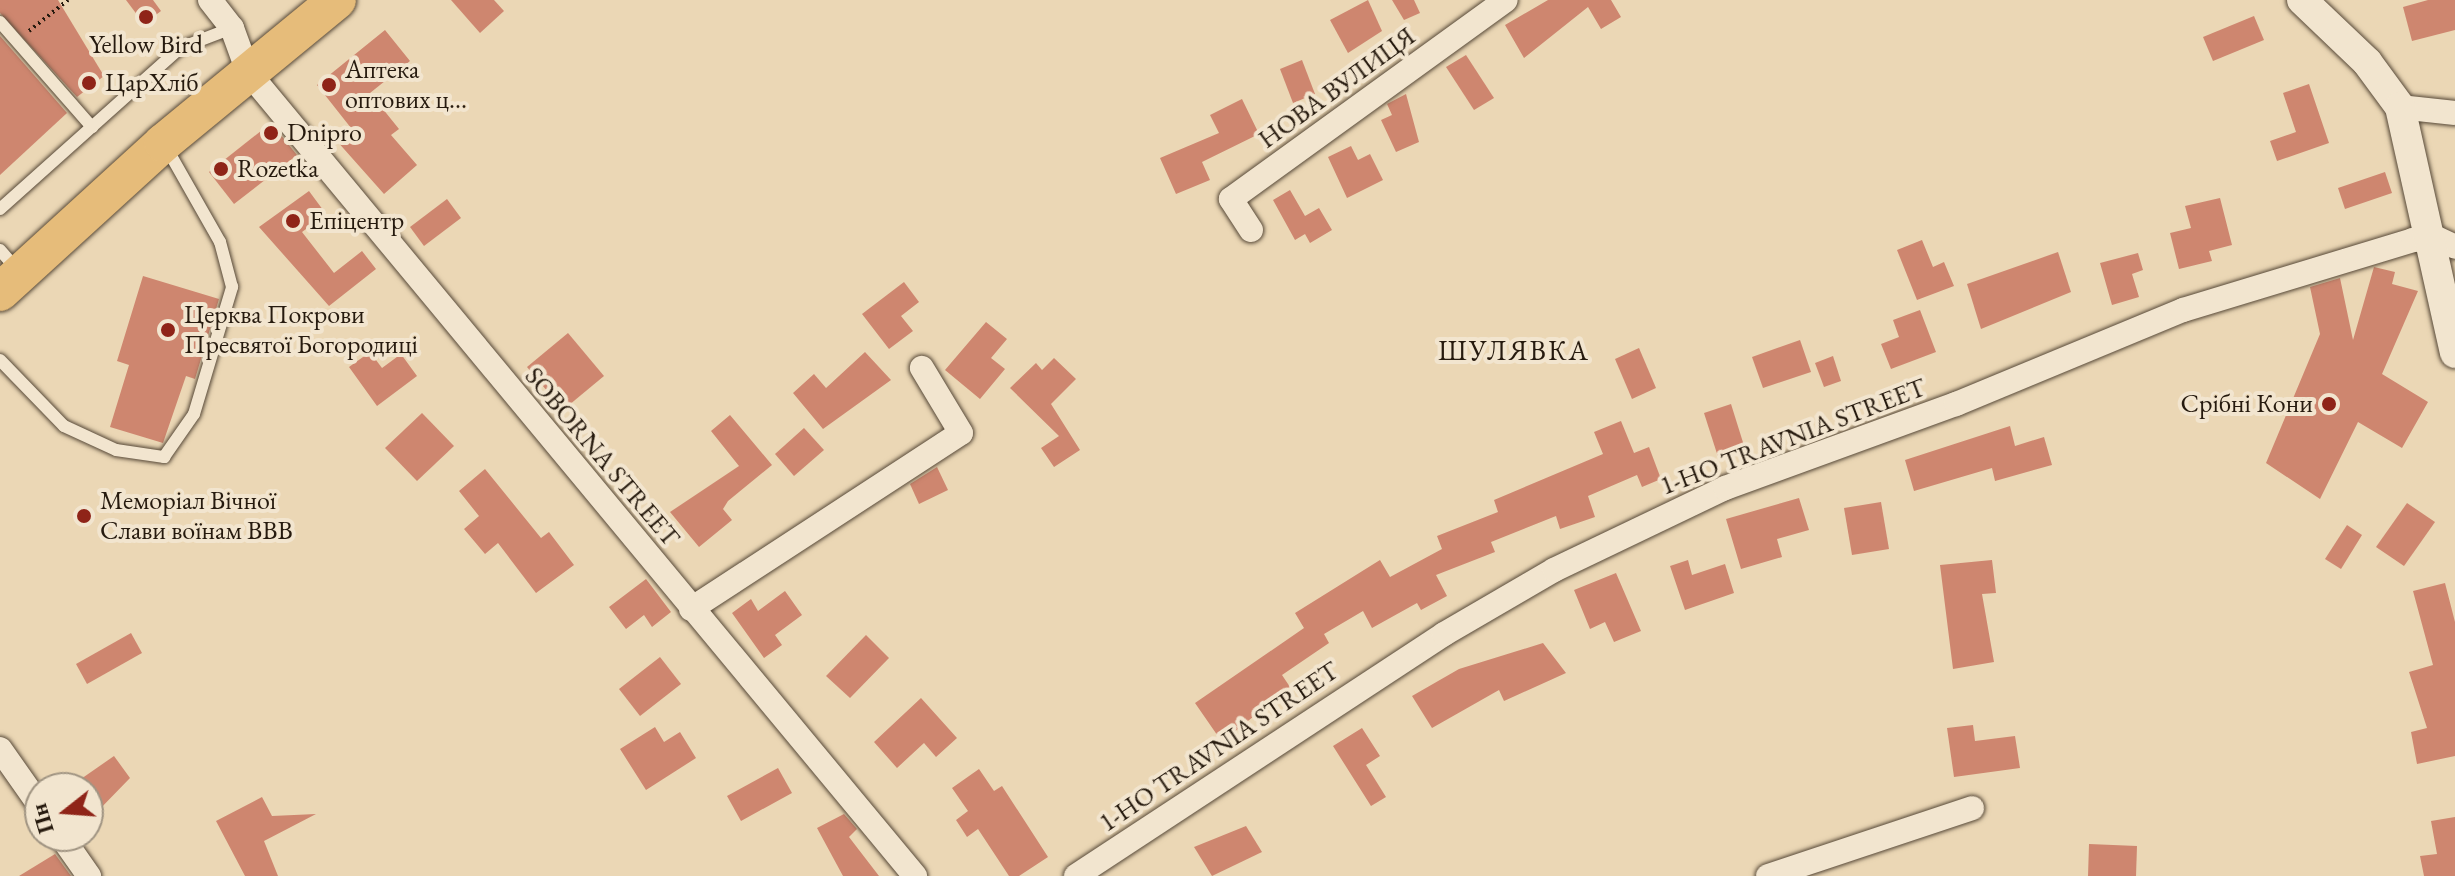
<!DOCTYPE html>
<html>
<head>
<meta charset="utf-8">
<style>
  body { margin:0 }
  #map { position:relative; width:2455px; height:876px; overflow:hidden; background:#ebd7b5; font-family:"EB Garamond",serif }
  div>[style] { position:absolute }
  .building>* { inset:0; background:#ce866f }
  .path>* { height:4px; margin-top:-2px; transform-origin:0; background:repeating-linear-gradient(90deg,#261a0e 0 2px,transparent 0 6px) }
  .roads { filter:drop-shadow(0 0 2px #574938) drop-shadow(0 0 2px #574938) }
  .service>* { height:12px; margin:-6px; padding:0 6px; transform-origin:6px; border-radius:6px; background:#f2e5cf }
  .minor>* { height:24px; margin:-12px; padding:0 12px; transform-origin:12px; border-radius:12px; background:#f2e5cf }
  .tertiary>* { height:30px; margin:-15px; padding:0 15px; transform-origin:15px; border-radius:15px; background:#f2e5cf }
  .primary>* { height:38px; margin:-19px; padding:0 19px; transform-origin:19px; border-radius:19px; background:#e6bc7a }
  .dots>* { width:22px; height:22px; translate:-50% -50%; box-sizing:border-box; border:4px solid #f2e5cf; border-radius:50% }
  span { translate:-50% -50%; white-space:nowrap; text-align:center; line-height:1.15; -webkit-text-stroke:8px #f2e5cf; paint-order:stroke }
  .poi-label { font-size:26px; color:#261a0e }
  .left { translate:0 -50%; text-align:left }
  .right { translate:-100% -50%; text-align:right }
  .street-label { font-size:26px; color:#261a0e }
  .neighbourhood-label { font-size:28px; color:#261a0e; letter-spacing:2px }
  .north { position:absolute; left:24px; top:772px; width:80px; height:80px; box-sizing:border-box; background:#f2e5cf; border:2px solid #a09482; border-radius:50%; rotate:253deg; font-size:22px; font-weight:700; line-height:32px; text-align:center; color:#261a0e }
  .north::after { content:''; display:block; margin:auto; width:28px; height:36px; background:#8f2418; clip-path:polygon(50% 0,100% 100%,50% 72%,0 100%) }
</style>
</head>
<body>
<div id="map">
  <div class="building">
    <div style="clip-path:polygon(0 0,58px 0,104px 76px,77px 97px,0 13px)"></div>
    <div style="clip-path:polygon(126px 0,153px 0,161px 11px,144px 24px)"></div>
    <div style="clip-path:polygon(451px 0,494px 0,504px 11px,480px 33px)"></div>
    <div style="clip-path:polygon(1368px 0,1382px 31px,1348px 53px,1330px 20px)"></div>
    <div style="clip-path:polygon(1392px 0,1414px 0,1420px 13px,1404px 20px)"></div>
    <div style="clip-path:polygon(1548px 0,1611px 0,1621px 17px,1601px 29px,1588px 7px,1524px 58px,1505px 25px)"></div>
    <div style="clip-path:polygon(2428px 0,2455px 0,2455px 30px,2412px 41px,2403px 7px)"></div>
    <div style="clip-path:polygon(2254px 16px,2264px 40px,2213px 61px,2203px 37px)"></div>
    <div style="clip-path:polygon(385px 30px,410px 61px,370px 93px,399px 129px,391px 135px,417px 165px,384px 194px,336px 140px,351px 128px,317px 85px)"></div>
    <div style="clip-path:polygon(0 36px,67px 113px,0 175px)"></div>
    <div style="clip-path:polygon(1466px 55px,1494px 98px,1474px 110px,1446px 67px)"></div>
    <div style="clip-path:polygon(1302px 60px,1315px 94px,1293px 103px,1280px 69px)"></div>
    <div style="clip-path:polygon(2309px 84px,2329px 143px,2277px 161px,2270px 141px,2296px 132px,2283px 93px)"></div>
    <div style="clip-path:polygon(1406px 94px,1419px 142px,1396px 152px,1381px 120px,1392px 115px,1387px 104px)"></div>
    <div style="clip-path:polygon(1242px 99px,1259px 134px,1202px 162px,1210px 180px,1176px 194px,1160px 158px,1219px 133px,1210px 115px)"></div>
    <div style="clip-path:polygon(271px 123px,297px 155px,234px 204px,209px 172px)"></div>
    <div style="clip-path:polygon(1351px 146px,1358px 160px,1370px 154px,1383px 180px,1347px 198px,1328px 157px)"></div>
    <div style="clip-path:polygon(2385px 172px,2392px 193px,2345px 209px,2338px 188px)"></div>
    <div style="clip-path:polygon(1290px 190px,1305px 216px,1319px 208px,1332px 230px,1310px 243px,1305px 234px,1295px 240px,1273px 200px)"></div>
    <div style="clip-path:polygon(309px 191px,326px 214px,302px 232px,334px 273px,362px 251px,376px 269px,329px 306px,259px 227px)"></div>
    <div style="clip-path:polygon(2220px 198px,2232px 245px,2209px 251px,2212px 261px,2179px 269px,2170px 233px,2191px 228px,2185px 206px)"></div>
    <div style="clip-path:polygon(447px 199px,461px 218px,424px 246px,410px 227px)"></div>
    <div style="clip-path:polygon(1922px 240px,1933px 267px,1944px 262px,1954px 286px,1917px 300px,1897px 250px)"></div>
    <div style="clip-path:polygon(2058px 252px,2071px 292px,1981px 329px,1967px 284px)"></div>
    <div style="clip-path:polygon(2138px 253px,2143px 270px,2132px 274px,2139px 297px,2112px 305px,2100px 263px)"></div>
    <div style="clip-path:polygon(2374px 267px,2395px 272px,2392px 284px,2418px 291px,2382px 374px,2428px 402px,2402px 448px,2358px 422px,2320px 499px,2266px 463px,2320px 334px,2310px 287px,2340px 278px,2353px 340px)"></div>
    <div style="clip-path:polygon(143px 276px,219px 299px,195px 379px,186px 376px,163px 443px,110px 427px,129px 365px,117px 361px)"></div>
    <div style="clip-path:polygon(904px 282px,919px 302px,901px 316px,913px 331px,889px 349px,862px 314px)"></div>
    <div style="clip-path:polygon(1920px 310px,1936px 352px,1891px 369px,1881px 344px,1899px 337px,1893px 320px)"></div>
    <div style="clip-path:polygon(986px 322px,1007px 339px,991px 358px,1005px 369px,980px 399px,945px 370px)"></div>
    <div style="clip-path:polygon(568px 333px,604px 376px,563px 410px,527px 367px)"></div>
    <div style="clip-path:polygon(1800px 340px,1811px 372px,1763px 388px,1752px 357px)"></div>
    <div style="clip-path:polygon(1639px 348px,1656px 388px,1632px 399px,1615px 359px)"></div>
    <div style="clip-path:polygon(370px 352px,382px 368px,401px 354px,417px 376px,377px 406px,349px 367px)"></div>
    <div style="clip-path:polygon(865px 352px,891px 380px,823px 429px,793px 393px,814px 374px,826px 388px)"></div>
    <div style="clip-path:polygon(1833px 356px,1841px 381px,1824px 387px,1815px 363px)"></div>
    <div style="clip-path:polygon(1054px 358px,1076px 379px,1051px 404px,1080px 450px,1054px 467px,1041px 448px,1059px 436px,1010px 388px,1036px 363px,1042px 370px)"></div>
    <div style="clip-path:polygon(1731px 404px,1746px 452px,1719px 460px,1704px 413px)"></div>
    <div style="clip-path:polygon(422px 413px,454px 446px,417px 481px,385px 448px)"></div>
    <div style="clip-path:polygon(730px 415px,772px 465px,728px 501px,723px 509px,732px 520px,699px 547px,670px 512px,739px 466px,711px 431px)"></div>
    <div style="clip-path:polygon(1621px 421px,1634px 453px,1649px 447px,1661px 479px,1642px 487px,1637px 475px,1588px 496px,1595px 517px,1560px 529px,1556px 516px,1491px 542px,1495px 552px,1436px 575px,1447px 596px,1421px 610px,1417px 603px,1372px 628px,1363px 611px,1324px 634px,1329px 643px,1282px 675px,1290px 687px,1222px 742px,1195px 703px,1304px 628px,1295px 613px,1380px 560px,1390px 577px,1442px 549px,1437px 536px,1498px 512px,1494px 500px,1603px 454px,1594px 432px)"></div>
    <div style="clip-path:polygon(2010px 426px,2015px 446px,2044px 437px,2052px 465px,1995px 481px,1992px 468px,1914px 491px,1905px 460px)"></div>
    <div style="clip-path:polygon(804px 428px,824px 450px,794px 476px,775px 454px)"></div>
    <div style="clip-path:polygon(937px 467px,948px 490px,919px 504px,910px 484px)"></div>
    <div style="clip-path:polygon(485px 469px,541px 538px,549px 532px,574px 565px,536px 593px,498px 543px,485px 554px,464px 529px,479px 516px,459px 491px)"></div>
    <div style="clip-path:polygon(1799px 498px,1809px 530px,1777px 539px,1782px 557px,1741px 569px,1726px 519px)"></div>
    <div style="clip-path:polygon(1881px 502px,1889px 549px,1852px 555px,1844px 508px)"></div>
    <div style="clip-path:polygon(2407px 503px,2435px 522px,2404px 566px,2376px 547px)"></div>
    <div style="clip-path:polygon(2347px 525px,2362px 535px,2341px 569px,2325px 559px)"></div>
    <div style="clip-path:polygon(1688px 560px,1692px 575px,1725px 564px,1734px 593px,1685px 610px,1670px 566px)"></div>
    <div style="clip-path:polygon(1992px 560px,1996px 593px,1982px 594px,1994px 662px,1953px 669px,1940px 565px)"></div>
    <div style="clip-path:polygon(1616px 573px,1641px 631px,1614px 642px,1605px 622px,1590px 629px,1574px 590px)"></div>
    <div style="clip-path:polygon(646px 579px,671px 612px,652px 627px,644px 615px,626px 629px,609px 607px)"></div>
    <div style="clip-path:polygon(2445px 583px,2455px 622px,2455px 756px,2417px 764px,2411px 732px,2427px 728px,2409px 672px,2433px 665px,2413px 591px)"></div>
    <div style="clip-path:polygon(785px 591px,802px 615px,775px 635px,782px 645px,764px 658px,732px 613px,751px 599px,758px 611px)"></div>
    <div style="clip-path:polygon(131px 633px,142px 653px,87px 684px,76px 664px)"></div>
    <div style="clip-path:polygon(866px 635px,889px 658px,850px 698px,826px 676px)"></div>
    <div style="clip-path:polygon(1543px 643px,1566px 673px,1504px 701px,1499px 690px,1432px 728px,1412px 696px,1459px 669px)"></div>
    <div style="clip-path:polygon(660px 657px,681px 684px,640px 716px,619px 689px)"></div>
    <div style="clip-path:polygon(921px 698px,957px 738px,936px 757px,924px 743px,897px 768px,874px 742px)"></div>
    <div style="clip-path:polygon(1973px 725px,1975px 741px,2015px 736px,2020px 768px,1954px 777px,1947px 728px)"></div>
    <div style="clip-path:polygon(655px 727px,664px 742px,680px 732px,696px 758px,646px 790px,620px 749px)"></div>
    <div style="clip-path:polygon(1362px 728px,1380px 756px,1366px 765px,1386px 797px,1371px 806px,1333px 746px)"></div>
    <div style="clip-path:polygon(114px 756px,130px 778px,95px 814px,88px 788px,68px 788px)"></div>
    <div style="clip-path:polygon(778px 768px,792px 793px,741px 821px,727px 796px)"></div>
    <div style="clip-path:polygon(979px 769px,994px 791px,1002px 786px,1048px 857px,1019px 876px,1009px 876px,978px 829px,967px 837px,956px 820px,968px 811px,952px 788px)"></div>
    <div style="clip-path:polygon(262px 797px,272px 816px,316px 814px,264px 841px,278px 876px,245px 876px,216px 821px)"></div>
    <div style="clip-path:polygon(844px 814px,857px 829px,849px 837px,879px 876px,843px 876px,817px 828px)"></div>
    <div style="clip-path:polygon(2455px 817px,2455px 876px,2424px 876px,2420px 856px,2437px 854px,2431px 821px)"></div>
    <div style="clip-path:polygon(1246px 826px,1262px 852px,1212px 876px,1194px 847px)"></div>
    <div style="clip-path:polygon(2089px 844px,2137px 846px,2136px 876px,2088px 876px)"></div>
    <div style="clip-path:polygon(55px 854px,71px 876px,19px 876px)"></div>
  </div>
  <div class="path">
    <div style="left:29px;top:31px;width:50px;rotate:-38.5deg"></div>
  </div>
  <div class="roads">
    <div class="service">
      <div style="left:0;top:22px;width:140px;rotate:48.8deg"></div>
      <div style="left:0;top:209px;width:241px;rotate:-41.8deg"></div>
      <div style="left:180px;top:48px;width:56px;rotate:-21deg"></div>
      <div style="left:0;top:250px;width:28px;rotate:49deg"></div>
      <div style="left:0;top:360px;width:92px;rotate:45.9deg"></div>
      <div style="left:64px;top:426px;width:57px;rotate:24.8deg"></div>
      <div style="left:116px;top:450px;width:49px;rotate:8.3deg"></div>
      <div style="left:164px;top:457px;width:52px;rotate:-55.1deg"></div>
      <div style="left:194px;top:414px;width:133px;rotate:-73.3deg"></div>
      <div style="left:232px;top:287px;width:47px;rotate:-104.9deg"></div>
      <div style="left:220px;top:242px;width:112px;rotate:-119.6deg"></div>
    </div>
    <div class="minor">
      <div style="left:210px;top:0;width:36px;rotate:52deg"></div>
      <div style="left:232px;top:28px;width:47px;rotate:70deg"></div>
      <div style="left:248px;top:72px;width:1045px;rotate:50.32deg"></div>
      <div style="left:2400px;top:107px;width:55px;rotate:6.2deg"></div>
      <div style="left:1251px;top:230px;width:37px;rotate:-123deg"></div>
      <div style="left:1231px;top:199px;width:339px;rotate:-35.9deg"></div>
      <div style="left:691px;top:609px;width:322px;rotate:-33.1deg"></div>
      <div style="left:961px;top:433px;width:76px;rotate:-121deg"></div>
      <div style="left:0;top:749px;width:70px;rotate:54.9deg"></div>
      <div style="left:61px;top:836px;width:49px;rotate:55deg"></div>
      <div style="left:1076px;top:876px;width:440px;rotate:-33.3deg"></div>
      <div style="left:1444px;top:634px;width:127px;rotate:-30.2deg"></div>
      <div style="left:1554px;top:570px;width:190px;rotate:-25.6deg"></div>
      <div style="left:1725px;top:488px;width:246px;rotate:-20deg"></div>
      <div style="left:1956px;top:404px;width:246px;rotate:-22.5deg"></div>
      <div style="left:2183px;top:310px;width:240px;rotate:-16.9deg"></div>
      <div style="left:2413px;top:240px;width:21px;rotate:-8deg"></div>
      <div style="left:2434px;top:237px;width:23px;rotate:25deg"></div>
      <div style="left:1768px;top:876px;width:215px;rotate:-18.4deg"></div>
    </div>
    <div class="tertiary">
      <div style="left:2302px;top:0;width:90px;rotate:43.6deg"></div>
      <div style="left:2367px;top:62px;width:56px;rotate:53.7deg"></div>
      <div style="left:2400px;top:107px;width:252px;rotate:77.4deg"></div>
    </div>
    <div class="primary">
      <div style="left:0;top:292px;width:221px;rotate:-42.4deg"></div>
      <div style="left:163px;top:143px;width:225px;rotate:-39.4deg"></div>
    </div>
  </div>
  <div class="dots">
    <div style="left:146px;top:17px;background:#8f2418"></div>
    <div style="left:89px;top:83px;background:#8f2418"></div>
    <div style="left:329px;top:85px;background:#8f2418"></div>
    <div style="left:271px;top:133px;background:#8f2418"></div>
    <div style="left:221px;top:169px;background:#8f2418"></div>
    <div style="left:293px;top:221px;background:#8f2418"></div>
    <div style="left:168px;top:330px;background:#8f2418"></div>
    <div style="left:2329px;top:404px;background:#8f2418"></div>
    <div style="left:84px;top:516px;background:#8f2418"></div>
  </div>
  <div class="poi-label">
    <span style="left:146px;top:45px">Yellow Bird</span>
    <span class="left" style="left:345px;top:85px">Аптека<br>оптових ц...</span>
    <span class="left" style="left:105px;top:83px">ЦарХліб</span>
    <span class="left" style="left:287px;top:133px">Dnipro</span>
    <span class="left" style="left:237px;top:169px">Rozetka</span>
    <span class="left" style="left:309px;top:221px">Епіцентр</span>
    <span class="left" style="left:184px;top:330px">Церква Покрови<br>Пресвятої Богородиці</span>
    <span class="right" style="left:2313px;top:404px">Срібні Кони</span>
    <span class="left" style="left:100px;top:516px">Меморіал Вічної<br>Слави воїнам ВВВ</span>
  </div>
  <div class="street-label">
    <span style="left:1337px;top:88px;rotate:-36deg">НОВА ВУЛИЦЯ</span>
    <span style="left:1793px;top:437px;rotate:-21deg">1-HO TRAVNIA STREET</span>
    <span style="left:602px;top:457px;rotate:50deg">SOBORNA STREET</span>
    <span style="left:1219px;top:747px;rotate:-34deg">1-HO TRAVNIA STREET</span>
  </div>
  <div class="neighbourhood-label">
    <span style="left:1514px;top:350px">ШУЛЯВКА</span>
  </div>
  <div class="north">Пн</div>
</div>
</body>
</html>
